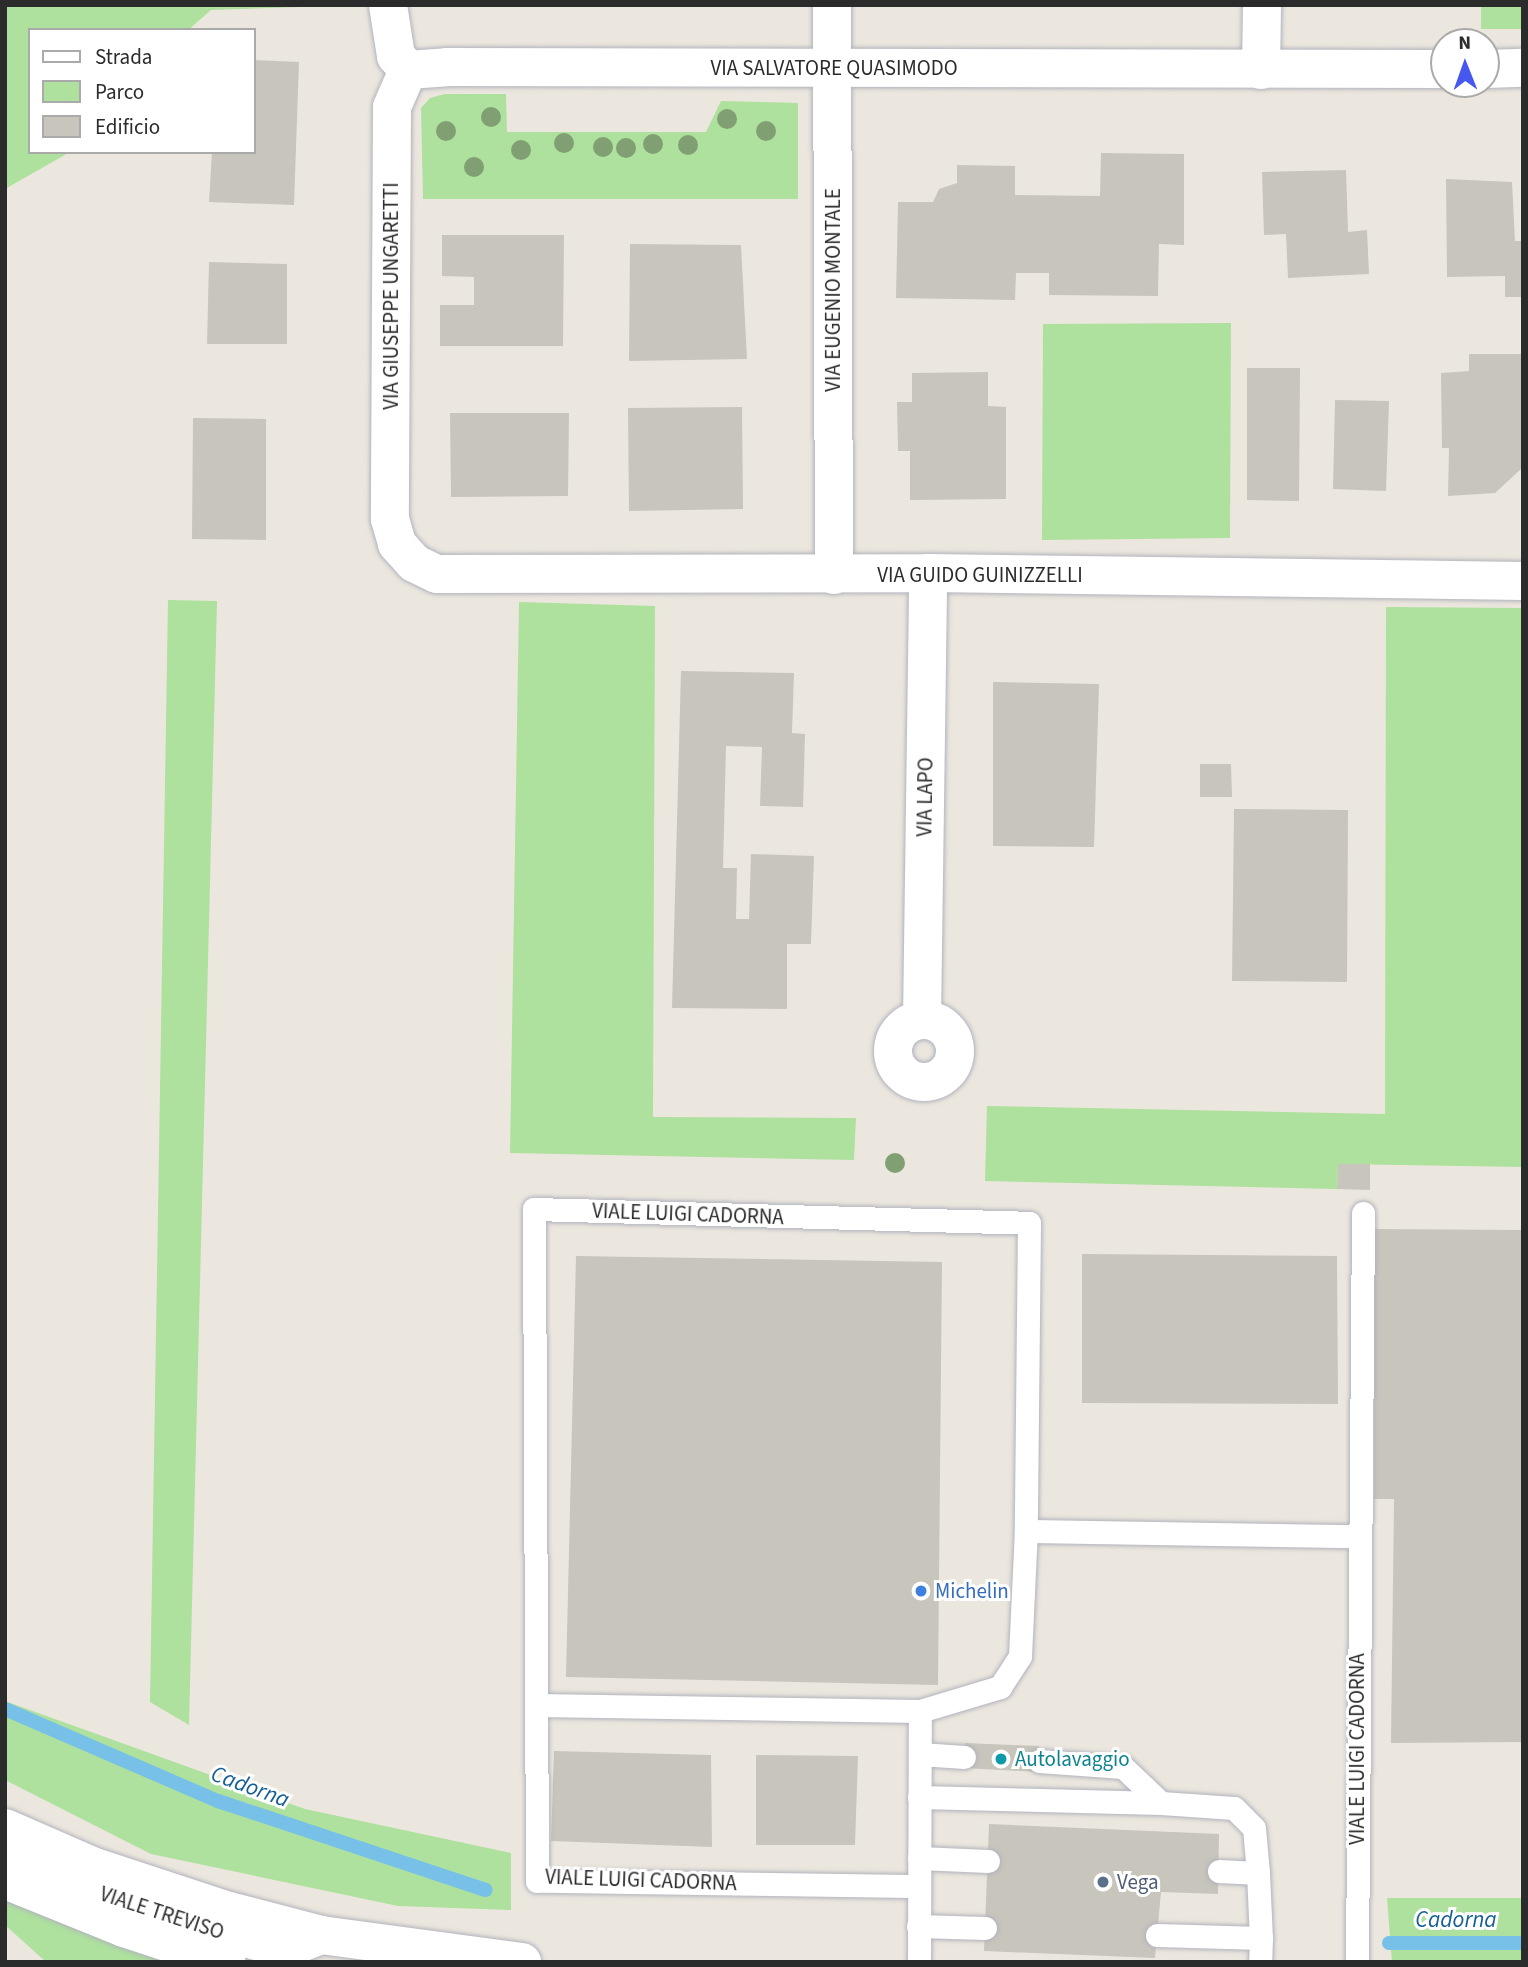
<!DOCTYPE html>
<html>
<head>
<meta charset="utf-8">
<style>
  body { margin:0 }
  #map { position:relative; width:1528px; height:1967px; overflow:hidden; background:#ece7de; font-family:"Source Sans 3",sans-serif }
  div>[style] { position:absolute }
  .green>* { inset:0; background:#aee09e }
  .stream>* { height:14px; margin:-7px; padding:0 7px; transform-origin:7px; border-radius:7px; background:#77c0e8 }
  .building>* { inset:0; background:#c8c5bc }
  .roads { filter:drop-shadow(0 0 2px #b1b3be) drop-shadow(0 0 2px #b1b3be) }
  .service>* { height:23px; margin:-11.5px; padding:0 11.5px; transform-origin:11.5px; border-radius:11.5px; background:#fff }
  .minor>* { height:38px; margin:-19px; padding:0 19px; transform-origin:19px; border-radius:19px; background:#fff }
  .minor>.ring { margin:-19px; padding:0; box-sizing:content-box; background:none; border:38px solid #fff; border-radius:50% }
  .secondary>* { height:38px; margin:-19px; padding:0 19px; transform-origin:19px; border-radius:19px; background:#fff }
  .trees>* { width:20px; height:20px; margin:-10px; border-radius:50%; background:#80a074 }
  .dots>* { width:19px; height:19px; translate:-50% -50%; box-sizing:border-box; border:4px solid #fff; border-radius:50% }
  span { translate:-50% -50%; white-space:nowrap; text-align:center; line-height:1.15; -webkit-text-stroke:6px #fff; paint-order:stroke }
  .street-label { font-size:21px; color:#2b2b2b }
  .shop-label { font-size:21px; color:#366cbe }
  .left { translate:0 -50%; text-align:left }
  .culture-label { font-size:21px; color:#0d838f }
  .service-label { font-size:21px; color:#4e5e75 }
  .water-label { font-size:23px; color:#155e95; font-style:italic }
  .frame { position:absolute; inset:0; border:7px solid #2b2b2b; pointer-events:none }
  .legend { position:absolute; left:28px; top:28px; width:228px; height:126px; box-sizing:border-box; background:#fff; border:2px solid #aaa; margin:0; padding:9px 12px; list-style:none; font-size:21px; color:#2b2b2b }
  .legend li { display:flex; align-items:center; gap:14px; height:35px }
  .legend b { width:35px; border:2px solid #aaa }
  .north { position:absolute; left:1430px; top:28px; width:70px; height:70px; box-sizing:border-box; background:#fff; border:2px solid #aaa; border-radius:50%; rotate:359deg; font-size:19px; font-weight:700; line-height:28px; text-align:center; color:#2b2b2b }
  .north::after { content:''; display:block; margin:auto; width:24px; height:32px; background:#4758f0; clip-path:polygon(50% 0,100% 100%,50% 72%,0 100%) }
</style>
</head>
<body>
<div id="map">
  <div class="green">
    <div style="clip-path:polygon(5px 5px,302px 5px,302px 7px,211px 10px,188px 30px,30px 30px,30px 152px,70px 152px,5px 189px)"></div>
    <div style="clip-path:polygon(1481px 5px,1523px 5px,1523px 29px,1481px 29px)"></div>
    <div style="clip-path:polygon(445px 94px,506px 94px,507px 132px,706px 132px,721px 101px,798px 103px,798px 199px,423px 199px,421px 108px,430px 98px)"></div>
    <div style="clip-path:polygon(1231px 323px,1230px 538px,1042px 540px,1043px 324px)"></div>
    <div style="clip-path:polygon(168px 600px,217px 601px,189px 1725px,150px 1702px)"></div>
    <div style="clip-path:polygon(519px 602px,655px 606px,653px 1117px,856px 1118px,854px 1160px,510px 1153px)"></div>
    <div style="clip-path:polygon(1386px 607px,1523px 608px,1523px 1167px,1338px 1164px,1337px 1189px,985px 1181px,987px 1106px,1385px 1114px)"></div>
    <div style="clip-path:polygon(5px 1701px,305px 1809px,511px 1853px,511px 1910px,398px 1906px,151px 1854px,5px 1780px)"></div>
    <div style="clip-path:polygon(5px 1890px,178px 1962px,46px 1962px,5px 1925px)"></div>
    <div style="clip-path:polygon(1387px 1898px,1523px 1898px,1523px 1962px,1392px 1962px)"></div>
  </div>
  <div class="stream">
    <div style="left:5px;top:1709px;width:232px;rotate:23.4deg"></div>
    <div style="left:218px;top:1801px;width:282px;rotate:18.4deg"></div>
    <div style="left:1389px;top:1943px;width:134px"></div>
  </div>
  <div class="building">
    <div style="clip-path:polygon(254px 60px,299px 62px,294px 205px,209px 202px,212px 152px,254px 152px)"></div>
    <div style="clip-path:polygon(1101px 153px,1184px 154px,1184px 245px,1159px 244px,1158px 296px,1049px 295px,1049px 273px,1016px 273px,1015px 300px,896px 298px,898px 202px,933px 202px,939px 189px,957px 183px,957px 165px,1015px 166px,1015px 195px,1100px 196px)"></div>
    <div style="clip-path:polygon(1346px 170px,1348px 232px,1367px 230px,1369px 274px,1288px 278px,1286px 234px,1264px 235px,1262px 172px)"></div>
    <div style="clip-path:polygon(1446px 179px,1512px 182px,1515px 241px,1523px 241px,1523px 297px,1505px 297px,1505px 276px,1447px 277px)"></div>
    <div style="clip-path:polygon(442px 235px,564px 235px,563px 346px,440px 346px,440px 305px,474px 305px,474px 277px,442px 276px)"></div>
    <div style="clip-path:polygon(630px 244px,741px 245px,747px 359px,629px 361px)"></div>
    <div style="clip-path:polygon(209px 262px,287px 264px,287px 344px,207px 344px)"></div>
    <div style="clip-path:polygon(1469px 354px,1523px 354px,1521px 469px,1495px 493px,1448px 496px,1449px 448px,1442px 448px,1441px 373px,1469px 371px)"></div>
    <div style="clip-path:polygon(1247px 368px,1300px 368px,1299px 501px,1247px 500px)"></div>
    <div style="clip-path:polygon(988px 372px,988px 406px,1006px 407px,1006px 499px,910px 500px,910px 451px,898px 451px,897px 402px,912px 402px,912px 373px)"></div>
    <div style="clip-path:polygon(1335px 400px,1389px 401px,1386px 491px,1333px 489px)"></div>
    <div style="clip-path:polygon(742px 407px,743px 509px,629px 511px,628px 408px)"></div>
    <div style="clip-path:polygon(450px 413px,569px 413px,568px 496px,451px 497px)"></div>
    <div style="clip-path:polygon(193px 418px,266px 419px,266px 540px,192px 539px)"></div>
    <div style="clip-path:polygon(681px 671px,794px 673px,792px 733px,805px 734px,803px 807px,760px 806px,762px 747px,726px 746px,723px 868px,737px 868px,736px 919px,749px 919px,751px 854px,814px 856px,811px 944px,787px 944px,787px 1009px,672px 1008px)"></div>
    <div style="clip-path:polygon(993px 682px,1099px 684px,1094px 847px,993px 846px)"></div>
    <div style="clip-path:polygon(1200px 764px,1231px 764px,1232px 797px,1200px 797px)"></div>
    <div style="clip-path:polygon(1234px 809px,1348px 810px,1347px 982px,1232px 981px)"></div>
    <div style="clip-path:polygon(1338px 1164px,1370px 1164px,1370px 1190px,1337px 1189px)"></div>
    <div style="clip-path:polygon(1374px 1229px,1523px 1230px,1523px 1742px,1391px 1743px,1394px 1499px,1374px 1499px)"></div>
    <div style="clip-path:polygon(1082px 1254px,1337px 1256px,1338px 1404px,1082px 1403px)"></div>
    <div style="clip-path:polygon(576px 1256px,942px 1262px,938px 1685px,566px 1677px)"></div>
    <div style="clip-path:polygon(965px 1743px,1039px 1746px,1038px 1772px,964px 1768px)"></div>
    <div style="clip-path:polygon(554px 1751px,711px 1755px,712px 1847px,551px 1841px)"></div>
    <div style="clip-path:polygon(756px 1755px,858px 1756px,855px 1845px,756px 1845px)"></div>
    <div style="clip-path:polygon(989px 1824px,1219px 1834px,1218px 1894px,1161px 1892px,1155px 1958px,984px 1951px)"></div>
  </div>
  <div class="roads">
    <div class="service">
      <div style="left:537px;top:1705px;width:383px;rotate:0.9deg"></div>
      <div style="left:920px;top:1711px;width:84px;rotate:-16.7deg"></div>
      <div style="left:1000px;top:1687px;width:37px;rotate:-57deg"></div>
      <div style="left:1020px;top:1656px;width:125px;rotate:-87.3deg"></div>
      <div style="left:920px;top:1754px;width:44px;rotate:3.9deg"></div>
      <div style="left:1039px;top:1761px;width:84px;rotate:4.1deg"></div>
      <div style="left:1123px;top:1767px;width:52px;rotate:43.5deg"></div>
      <div style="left:1161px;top:1803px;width:73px;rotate:3.9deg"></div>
      <div style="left:1234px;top:1808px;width:28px;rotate:45deg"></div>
      <div style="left:1254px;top:1828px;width:45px;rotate:84.9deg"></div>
      <div style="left:919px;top:1797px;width:242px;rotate:1.4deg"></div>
      <div style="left:919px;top:1858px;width:69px;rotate:2.5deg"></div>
      <div style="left:1219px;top:1871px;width:39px;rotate:3deg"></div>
      <div style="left:1258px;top:1873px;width:65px;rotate:87.4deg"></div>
      <div style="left:917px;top:1886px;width:380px;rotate:-179.2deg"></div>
      <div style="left:537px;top:1881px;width:672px;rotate:-90.26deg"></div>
      <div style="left:534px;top:1209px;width:495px;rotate:1.6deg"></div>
      <div style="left:1029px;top:1223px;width:308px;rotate:90.6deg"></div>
      <div style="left:1026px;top:1531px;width:332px;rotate:0.9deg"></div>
      <div style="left:918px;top:1926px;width:67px;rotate:1.7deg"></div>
      <div style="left:1157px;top:1935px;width:104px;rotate:1.7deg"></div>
      <div style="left:1261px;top:1938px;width:24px;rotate:92deg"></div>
      <div style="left:919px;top:1962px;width:251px;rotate:-89.8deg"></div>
      <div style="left:1357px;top:1962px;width:749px;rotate:-89.54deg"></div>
    </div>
    <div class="minor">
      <div style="left:388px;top:5px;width:52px;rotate:81.1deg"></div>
      <div style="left:396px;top:56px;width:18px;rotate:49deg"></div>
      <div style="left:408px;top:70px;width:40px;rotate:113.4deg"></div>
      <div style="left:392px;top:107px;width:412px;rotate:90.3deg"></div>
      <div style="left:390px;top:519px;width:26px;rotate:74deg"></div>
      <div style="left:397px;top:544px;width:25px;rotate:48deg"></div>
      <div style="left:414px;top:563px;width:25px;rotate:26deg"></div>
      <div style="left:437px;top:574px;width:491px;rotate:-0.1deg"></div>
      <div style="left:928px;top:573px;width:595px;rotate:0.77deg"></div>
      <div style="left:832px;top:5px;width:570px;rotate:89.8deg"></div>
      <div style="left:1486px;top:69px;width:37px;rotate:-2deg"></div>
      <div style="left:408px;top:70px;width:39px;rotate:-4deg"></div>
      <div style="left:447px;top:67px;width:997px;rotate:0.11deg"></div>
      <div style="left:1261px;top:70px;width:65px;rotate:-89.1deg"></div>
      <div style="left:922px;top:1020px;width:447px;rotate:-89.2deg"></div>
      <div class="ring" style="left:893px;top:1020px;width:24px;height:24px"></div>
      <div style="left:5px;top:1859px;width:6px;rotate:-18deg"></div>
      <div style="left:11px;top:1857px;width:160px;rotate:21.3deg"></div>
      <div style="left:160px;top:1915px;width:131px;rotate:15.1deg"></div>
      <div style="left:286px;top:1949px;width:38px;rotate:-22deg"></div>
    </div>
    <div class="secondary">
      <div style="left:5px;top:1828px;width:95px;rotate:23.6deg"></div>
      <div style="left:92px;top:1866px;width:144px;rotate:18.2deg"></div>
      <div style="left:229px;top:1911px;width:95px;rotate:14.6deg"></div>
      <div style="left:321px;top:1935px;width:203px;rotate:7.7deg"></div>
      <div style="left:5px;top:1880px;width:128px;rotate:22deg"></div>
      <div style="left:124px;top:1928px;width:108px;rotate:18.3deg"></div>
    </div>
  </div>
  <div class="trees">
    <div style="left:491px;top:117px"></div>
    <div style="left:727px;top:119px"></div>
    <div style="left:446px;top:131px"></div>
    <div style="left:766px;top:131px"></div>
    <div style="left:564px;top:143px"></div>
    <div style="left:653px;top:144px"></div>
    <div style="left:688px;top:145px"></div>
    <div style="left:603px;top:147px"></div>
    <div style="left:626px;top:148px"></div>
    <div style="left:521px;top:150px"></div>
    <div style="left:474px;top:167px"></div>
    <div style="left:895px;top:1163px"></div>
  </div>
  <div class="dots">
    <div style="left:921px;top:1591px;background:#3f7fe0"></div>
    <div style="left:1001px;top:1759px;background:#0f9aa8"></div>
    <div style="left:1103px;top:1882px;background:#5c6f8a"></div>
  </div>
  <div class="street-label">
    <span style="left:834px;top:68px">VIA SALVATORE QUASIMODO</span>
    <span style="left:833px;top:290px;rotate:-90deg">VIA EUGENIO MONTALE</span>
    <span style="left:391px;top:296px;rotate:-90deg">VIA GIUSEPPE UNGARETTI</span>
    <span style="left:980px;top:575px">VIA GUIDO GUINIZZELLI</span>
    <span style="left:925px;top:797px;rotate:-89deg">VIA LAPO</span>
    <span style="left:688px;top:1214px;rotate:2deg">VIALE LUIGI CADORNA</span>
    <span style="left:1357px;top:1749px;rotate:-90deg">VIALE LUIGI CADORNA</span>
    <span style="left:641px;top:1880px;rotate:2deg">VIALE LUIGI CADORNA</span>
    <span style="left:162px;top:1913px;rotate:18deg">VIALE TREVISO</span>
  </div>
  <div class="shop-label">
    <span class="left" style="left:935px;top:1591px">Michelin</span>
  </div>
  <div class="culture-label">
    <span class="left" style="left:1015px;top:1759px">Autolavaggio</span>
  </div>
  <div class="service-label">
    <span class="left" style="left:1117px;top:1882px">Vega</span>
  </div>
  <div class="water-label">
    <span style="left:250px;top:1787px;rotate:20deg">Cadorna</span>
    <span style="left:1456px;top:1920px">Cadorna</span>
  </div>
  <div class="frame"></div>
  <ul class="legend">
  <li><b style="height:9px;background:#fff"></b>Strada</li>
  <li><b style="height:19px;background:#aee09e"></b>Parco</li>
  <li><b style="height:19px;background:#c8c5bc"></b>Edificio</li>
  </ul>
  <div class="north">N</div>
</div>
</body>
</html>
